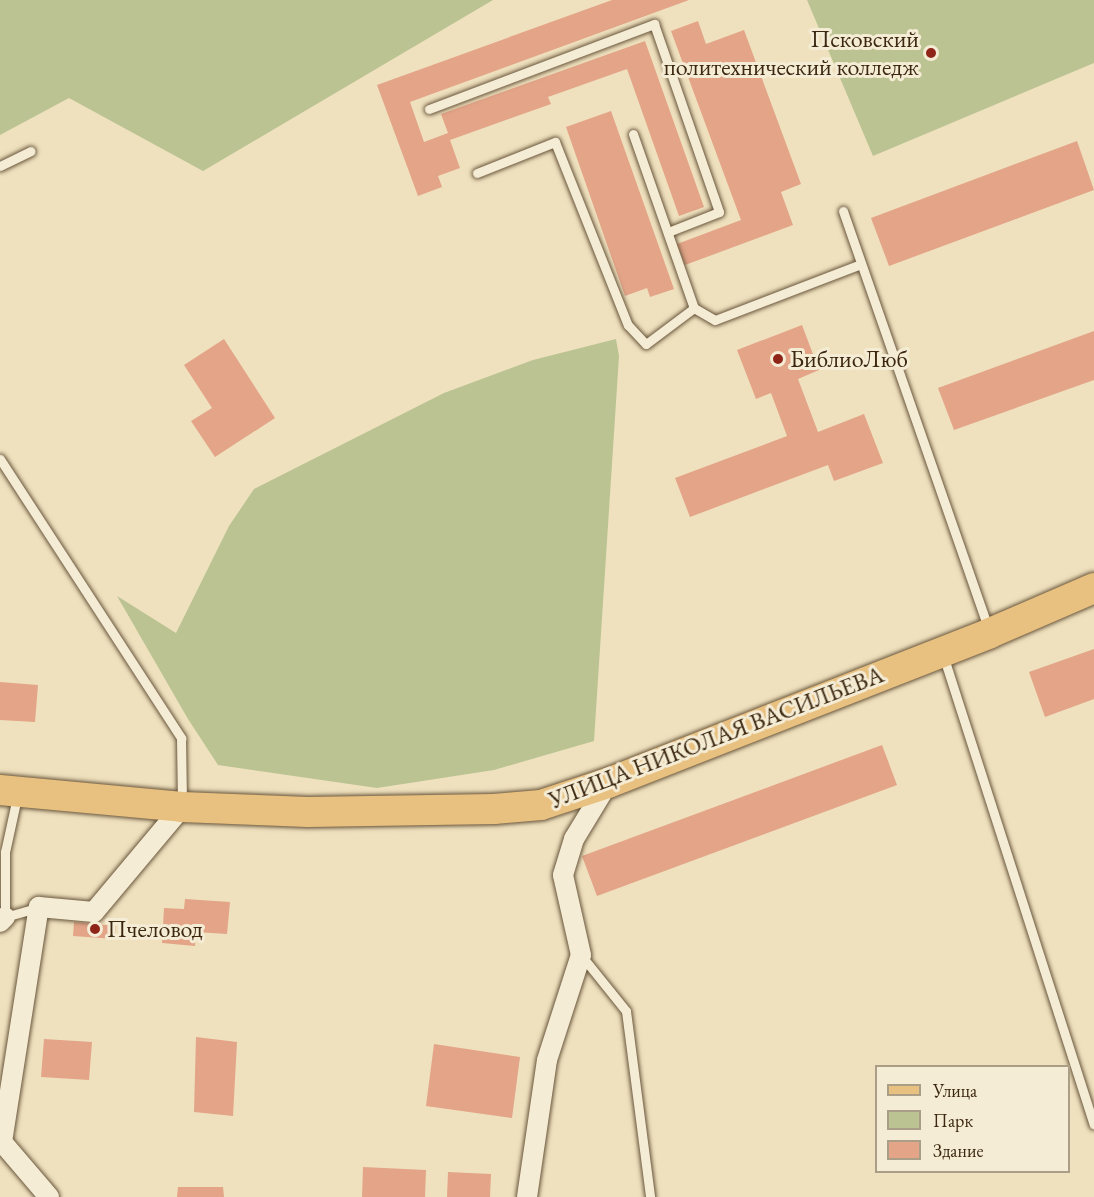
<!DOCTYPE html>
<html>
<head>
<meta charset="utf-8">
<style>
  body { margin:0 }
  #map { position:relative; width:1094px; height:1197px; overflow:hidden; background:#efe1be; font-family:"EB Garamond",serif }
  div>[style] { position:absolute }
  .green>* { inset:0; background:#bac391 }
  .building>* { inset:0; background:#e3a488 }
  .roads { filter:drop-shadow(0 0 2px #69563c) drop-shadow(0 0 2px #69563c) }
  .lane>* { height:9px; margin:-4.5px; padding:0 4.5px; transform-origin:4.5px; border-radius:4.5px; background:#f5ecd5 }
  .street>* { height:20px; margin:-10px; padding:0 10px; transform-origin:10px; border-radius:10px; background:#f5ecd5 }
  .primary>* { height:30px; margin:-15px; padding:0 15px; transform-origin:15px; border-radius:15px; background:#e8c07f }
  .dots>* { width:16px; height:16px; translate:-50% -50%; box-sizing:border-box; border:3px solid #f5ecd5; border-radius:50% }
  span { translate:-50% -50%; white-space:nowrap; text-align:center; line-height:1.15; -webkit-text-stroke:6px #f5ecd5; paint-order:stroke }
  .poi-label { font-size:24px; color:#3c2811 }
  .right { translate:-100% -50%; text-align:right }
  .left { translate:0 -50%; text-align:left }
  .street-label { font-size:24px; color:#3c2811 }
  .legend { position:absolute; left:875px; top:1065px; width:195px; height:108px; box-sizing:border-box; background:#f5ecd5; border:2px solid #ab9e87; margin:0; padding:8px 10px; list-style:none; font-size:18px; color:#3c2811 }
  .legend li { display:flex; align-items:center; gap:12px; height:30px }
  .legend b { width:30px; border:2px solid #ab9e87 }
</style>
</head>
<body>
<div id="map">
  <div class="green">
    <div style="clip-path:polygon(0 0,493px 0,203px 171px,69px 98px,0 135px)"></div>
    <div style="clip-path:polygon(807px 0,1094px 0,1094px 63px,873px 156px)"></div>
    <div style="clip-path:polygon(616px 339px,619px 356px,594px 741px,494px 770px,377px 788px,218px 765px,188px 719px,117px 596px,176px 633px,229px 526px,254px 489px,444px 393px,533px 360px)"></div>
  </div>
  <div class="building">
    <div style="clip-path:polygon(612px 0,689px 0,410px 102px,424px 142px,448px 133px,441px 114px,645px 41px,704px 207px,679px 216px,627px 69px,548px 97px,551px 104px,450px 140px,460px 168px,438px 176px,442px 187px,418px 196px,377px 85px)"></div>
    <div style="clip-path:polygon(698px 21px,706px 44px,744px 30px,801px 184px,781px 192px,793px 225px,685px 265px,677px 244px,741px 220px,671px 31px)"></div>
    <div style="clip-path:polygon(611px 111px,674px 289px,650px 297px,647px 288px,625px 296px,566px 127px)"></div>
    <div style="clip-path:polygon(1077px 141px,1094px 190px,889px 266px,871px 218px)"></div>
    <div style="clip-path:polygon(802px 325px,819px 370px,798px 379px,818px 432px,864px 414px,883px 463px,834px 481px,828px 465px,690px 517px,675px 478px,787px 436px,771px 393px,756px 399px,737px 350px)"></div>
    <div style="clip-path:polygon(1094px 331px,1094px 380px,954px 430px,938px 388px)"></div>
    <div style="clip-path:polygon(224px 339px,275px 418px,215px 457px,191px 421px,212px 408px,184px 365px)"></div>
    <div style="clip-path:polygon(1094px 649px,1094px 699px,1045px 717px,1029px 672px)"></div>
    <div style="clip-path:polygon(0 682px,38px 685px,35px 722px,0 720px)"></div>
    <div style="clip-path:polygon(882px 745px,897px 785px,597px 896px,582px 856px)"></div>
    <div style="clip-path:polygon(185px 899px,230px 902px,227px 934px,196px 932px,195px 946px,162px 943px,164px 908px,184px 909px)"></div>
    <div style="clip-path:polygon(74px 922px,116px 926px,115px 939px,73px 936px)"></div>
    <div style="clip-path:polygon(196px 1037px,237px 1042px,233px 1116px,194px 1112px)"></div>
    <div style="clip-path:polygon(44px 1039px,92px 1042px,89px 1080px,41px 1077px)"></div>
    <div style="clip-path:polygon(434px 1044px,520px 1057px,512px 1118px,426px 1106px)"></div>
    <div style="clip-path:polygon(363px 1167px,426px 1170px,425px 1197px,362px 1197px)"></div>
    <div style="clip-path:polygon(448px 1172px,491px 1174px,490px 1197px,447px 1197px)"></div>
    <div style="clip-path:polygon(178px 1187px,223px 1187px,224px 1197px,177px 1197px)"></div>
  </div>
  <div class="roads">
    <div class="lane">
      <div style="left:429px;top:109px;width:241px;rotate:-20.7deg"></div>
      <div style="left:654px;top:24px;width:199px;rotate:70.9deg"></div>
      <div style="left:719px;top:212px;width:55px;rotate:158.6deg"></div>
      <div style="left:633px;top:134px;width:184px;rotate:70.7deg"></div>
      <div style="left:694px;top:308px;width:24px;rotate:30deg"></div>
      <div style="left:715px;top:320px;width:156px;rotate:-21deg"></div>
      <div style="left:0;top:166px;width:34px;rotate:-26deg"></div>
      <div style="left:477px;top:173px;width:84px;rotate:-21.7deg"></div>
      <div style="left:555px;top:142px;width:197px;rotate:68.3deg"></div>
      <div style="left:628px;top:325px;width:26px;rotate:47deg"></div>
      <div style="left:646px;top:344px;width:60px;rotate:-36.9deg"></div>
      <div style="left:843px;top:211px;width:441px;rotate:70.8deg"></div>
      <div style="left:0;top:459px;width:333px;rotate:57deg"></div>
      <div style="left:181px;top:738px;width:64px;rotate:89.1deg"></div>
      <div style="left:943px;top:655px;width:493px;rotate:72.2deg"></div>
      <div style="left:17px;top:797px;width:56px;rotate:102.3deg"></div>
      <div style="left:5px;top:852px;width:65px;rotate:90deg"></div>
      <div style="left:5px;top:917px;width:35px;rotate:-16deg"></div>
      <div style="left:581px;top:955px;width:72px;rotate:51.2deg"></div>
      <div style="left:626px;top:1011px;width:188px;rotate:82.6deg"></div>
    </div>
    <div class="street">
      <div style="left:0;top:922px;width:7px;rotate:-45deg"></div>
      <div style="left:49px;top:1197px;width:72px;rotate:-130.5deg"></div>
      <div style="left:2px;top:1142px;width:238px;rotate:-81.1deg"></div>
      <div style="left:39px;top:907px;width:55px;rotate:5.2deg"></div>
      <div style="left:94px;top:912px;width:137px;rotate:-50deg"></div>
      <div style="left:527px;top:1197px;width:138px;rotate:-81.7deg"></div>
      <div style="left:547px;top:1060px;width:110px;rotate:-72.1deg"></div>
      <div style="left:581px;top:955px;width:82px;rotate:-102.7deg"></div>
      <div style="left:563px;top:875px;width:38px;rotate:-73deg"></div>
      <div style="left:574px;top:839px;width:66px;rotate:-58.7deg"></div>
    </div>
    <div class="primary">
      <div style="left:0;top:790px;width:183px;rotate:5.3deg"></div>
      <div style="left:182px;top:807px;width:126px;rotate:2.3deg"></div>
      <div style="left:308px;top:812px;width:186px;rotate:-0.9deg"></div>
      <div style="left:494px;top:809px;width:47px;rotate:-4.9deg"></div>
      <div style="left:541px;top:805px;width:71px;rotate:-18.2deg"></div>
      <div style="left:608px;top:783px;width:410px;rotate:-21.4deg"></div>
      <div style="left:990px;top:633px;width:113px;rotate:-23.4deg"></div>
    </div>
  </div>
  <div class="dots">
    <div style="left:931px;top:53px;background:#8f2418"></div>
    <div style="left:778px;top:359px;background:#8f2418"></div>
    <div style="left:95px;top:929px;background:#8f2418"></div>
  </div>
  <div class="poi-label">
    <span class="right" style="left:919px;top:53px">Псковский<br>политехнический колледж</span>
    <span class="left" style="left:790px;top:359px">БиблиоЛюб</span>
    <span class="left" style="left:107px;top:929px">Пчеловод</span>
  </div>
  <div class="street-label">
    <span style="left:716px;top:737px;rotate:-21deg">УЛИЦА НИКОЛАЯ ВАСИЛЬЕВА</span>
  </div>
  <ul class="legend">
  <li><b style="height:8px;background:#e8c07f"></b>Улица</li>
  <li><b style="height:16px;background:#bac391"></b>Парк</li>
  <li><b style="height:16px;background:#e3a488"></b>Здание</li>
  </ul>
</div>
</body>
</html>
